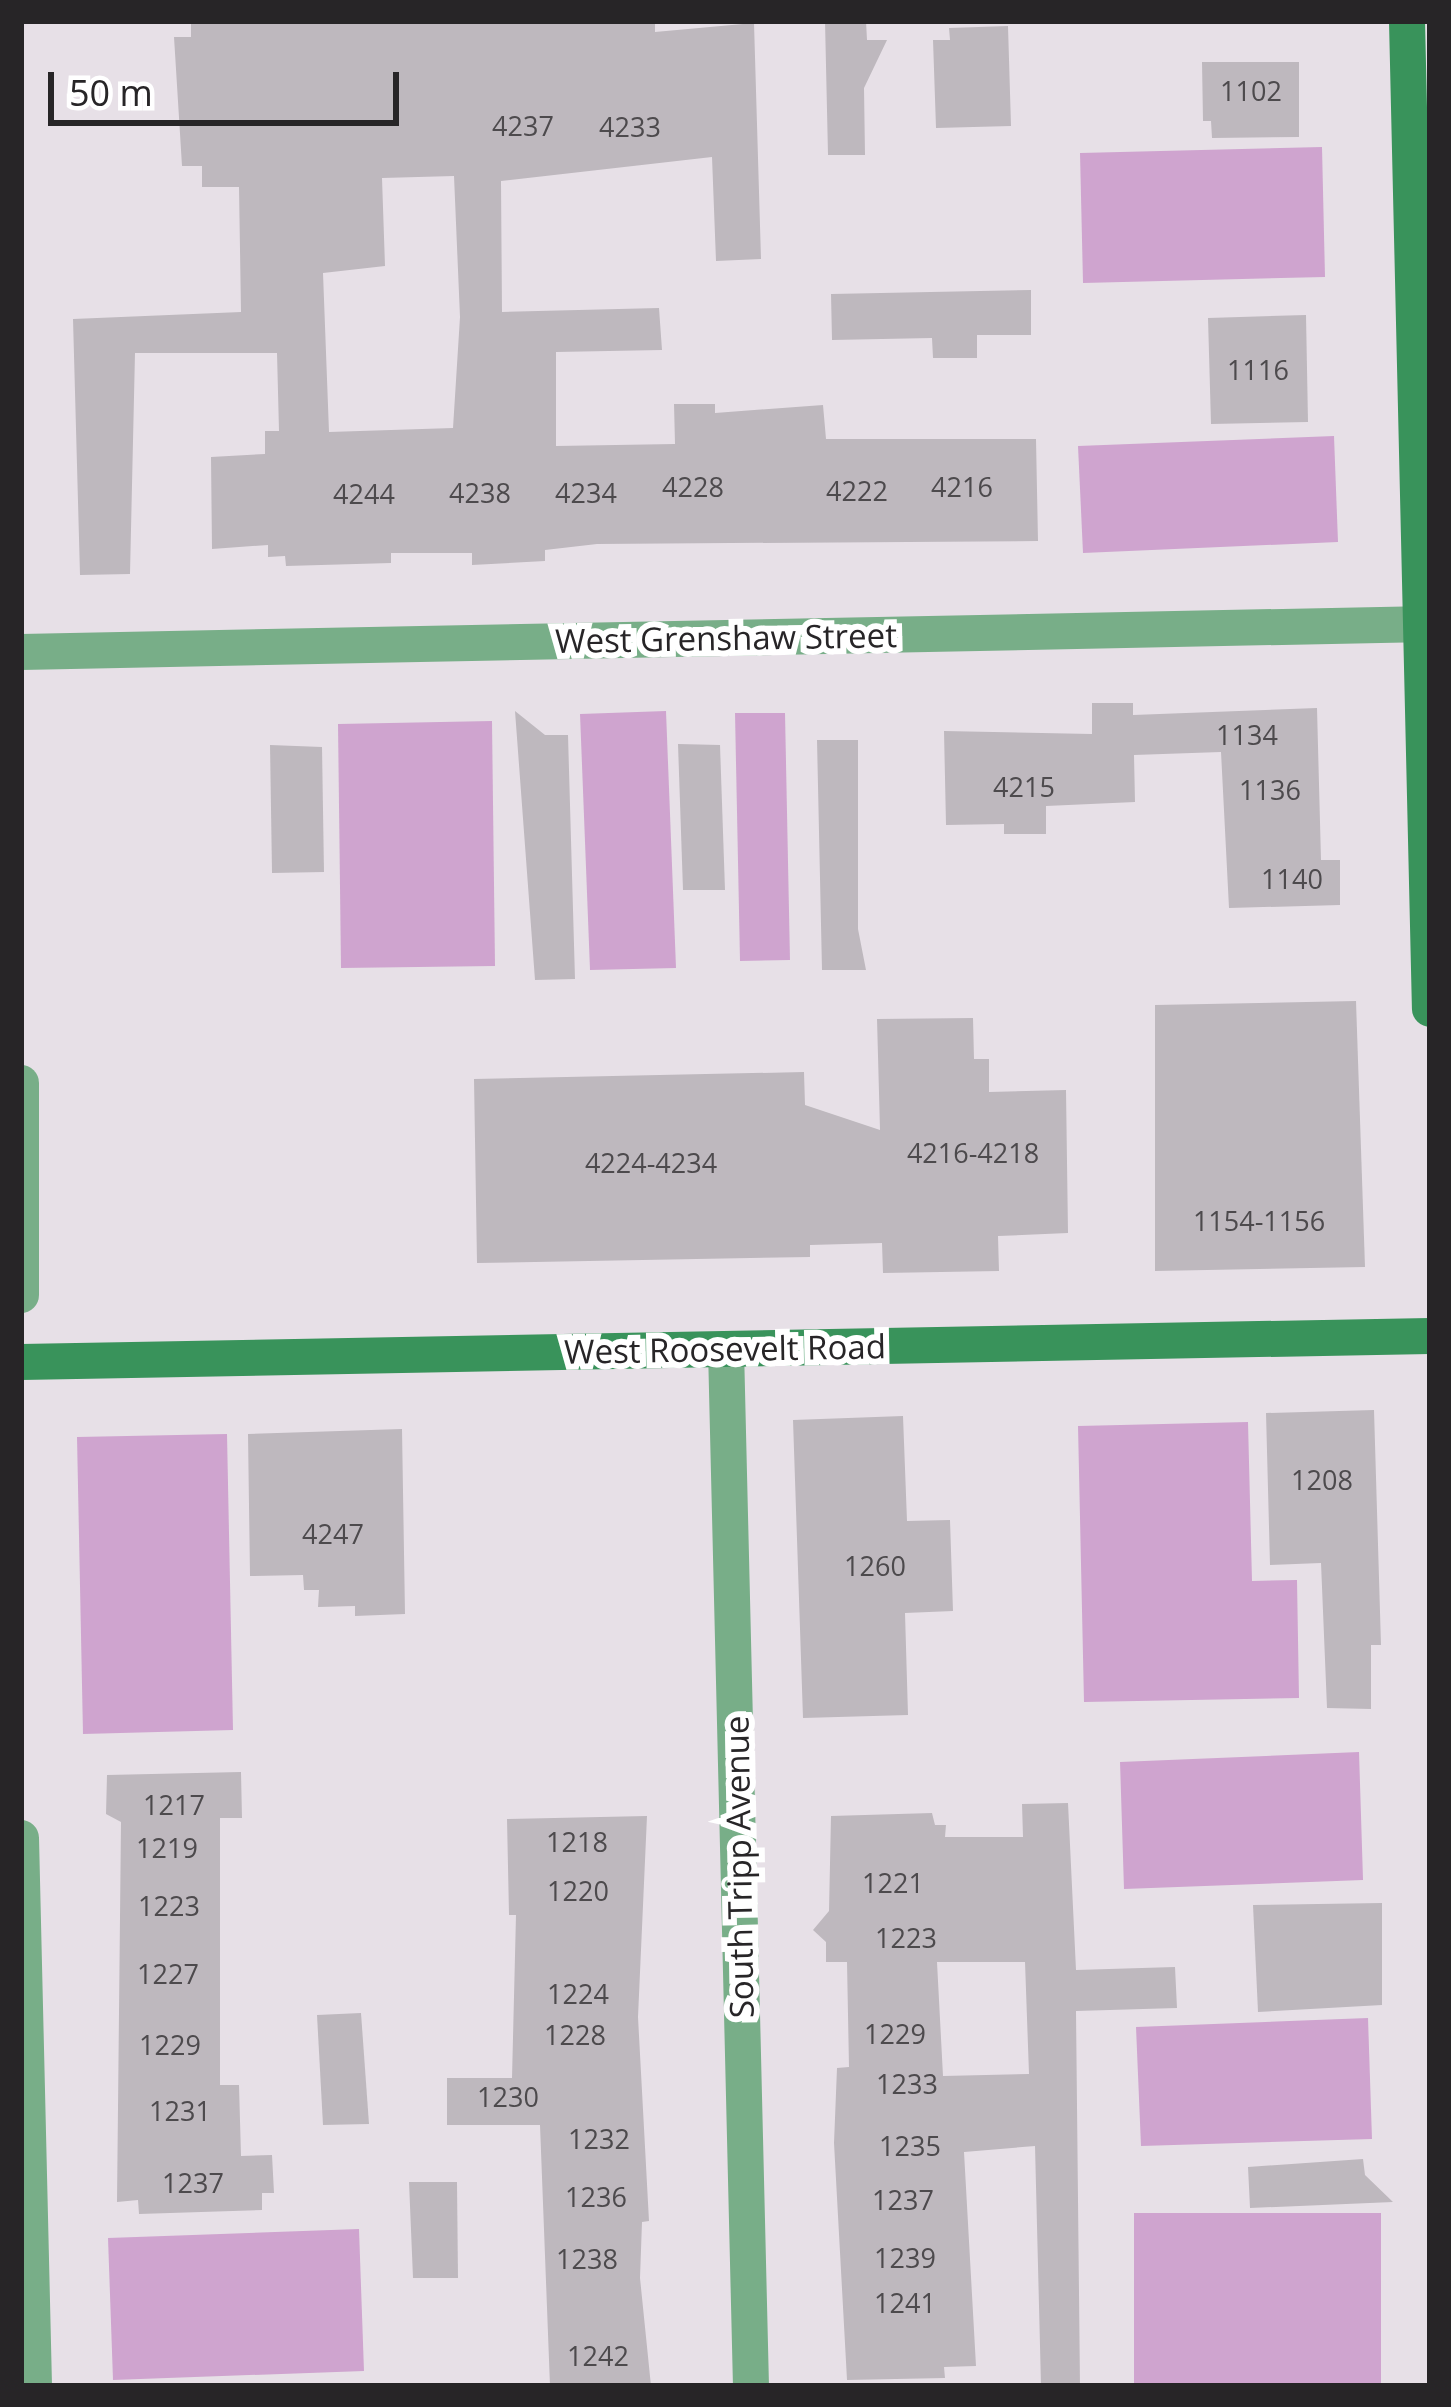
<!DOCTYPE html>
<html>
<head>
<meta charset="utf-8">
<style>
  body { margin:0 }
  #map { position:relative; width:1451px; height:2407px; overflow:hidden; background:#e7e0e7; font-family:"Open Sans",sans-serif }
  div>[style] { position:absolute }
  .green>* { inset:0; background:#cfa4cf }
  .building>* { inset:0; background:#beb8be }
  .street>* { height:36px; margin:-18px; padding:0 18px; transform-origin:18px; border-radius:18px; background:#78ae88 }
  .secondary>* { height:36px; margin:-18px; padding:0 18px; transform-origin:18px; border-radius:18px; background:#39935b }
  span { translate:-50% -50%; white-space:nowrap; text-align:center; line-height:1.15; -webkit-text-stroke:12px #fff; paint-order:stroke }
  .number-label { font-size:27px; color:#4d4a4d }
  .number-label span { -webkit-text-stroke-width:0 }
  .street-label { font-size:33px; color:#272527 }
  .frame { position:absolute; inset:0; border:24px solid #272527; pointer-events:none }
  .scale { position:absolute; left:48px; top:72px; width:351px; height:54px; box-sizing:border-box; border:6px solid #272527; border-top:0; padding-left:15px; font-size:36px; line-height:42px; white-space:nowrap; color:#272527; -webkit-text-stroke:9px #fff; paint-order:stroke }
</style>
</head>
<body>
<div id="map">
  <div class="green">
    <div style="clip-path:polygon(1322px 147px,1325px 277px,1083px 283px,1080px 153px)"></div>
    <div style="clip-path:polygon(1334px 436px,1338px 542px,1083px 553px,1078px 446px)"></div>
    <div style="clip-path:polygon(666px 711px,676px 968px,590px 970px,580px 714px)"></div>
    <div style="clip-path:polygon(735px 713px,785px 713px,790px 960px,740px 961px)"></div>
    <div style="clip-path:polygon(492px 721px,495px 966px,341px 968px,338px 724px)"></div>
    <div style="clip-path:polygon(1248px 1422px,1252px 1581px,1297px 1580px,1299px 1698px,1084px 1702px,1078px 1426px)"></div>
    <div style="clip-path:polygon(227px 1434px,233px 1730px,83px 1734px,77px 1437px)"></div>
    <div style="clip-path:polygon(1359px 1752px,1363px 1880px,1124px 1889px,1120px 1762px)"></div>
    <div style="clip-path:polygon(1368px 2018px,1372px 2139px,1141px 2146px,1136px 2027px)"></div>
    <div style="clip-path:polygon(1134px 2213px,1381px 2213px,1381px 2386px,1134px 2386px)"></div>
    <div style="clip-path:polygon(359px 2229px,364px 2371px,113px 2380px,108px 2238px)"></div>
  </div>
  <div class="building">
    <div style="clip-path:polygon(evenodd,191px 21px,636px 21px,655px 23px,655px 32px,754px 23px,761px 259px,716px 261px,712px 157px,501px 181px,502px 312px,659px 308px,662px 350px,556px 352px,556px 446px,675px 444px,674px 404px,715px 404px,715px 413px,823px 405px,826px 439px,1036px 439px,1038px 541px,597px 544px,545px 550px,545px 561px,472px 565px,472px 553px,391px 553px,391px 563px,286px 566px,285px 556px,268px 557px,268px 545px,212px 549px,211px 457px,265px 454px,265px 431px,279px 431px,277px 353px,135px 353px,130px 574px,80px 575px,73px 319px,241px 312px,239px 187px,202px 187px,202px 166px,182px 166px,174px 37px,191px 37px,191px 21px,454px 176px,460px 317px,453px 428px,329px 432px,323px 273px,385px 266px,382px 178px,454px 176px)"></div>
    <div style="clip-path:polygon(825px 21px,866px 21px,867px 40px,887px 40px,864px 88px,865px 155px,828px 155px)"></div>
    <div style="clip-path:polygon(1008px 26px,1011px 126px,936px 128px,933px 40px,950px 40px,949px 28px)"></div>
    <div style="clip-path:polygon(1202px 62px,1299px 62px,1299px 137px,1212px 138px,1211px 121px,1203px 121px)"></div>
    <div style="clip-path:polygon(1031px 290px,1031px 335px,977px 335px,977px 358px,933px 358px,932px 338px,832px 340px,831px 294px)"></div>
    <div style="clip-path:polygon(1306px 315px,1308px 422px,1211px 424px,1208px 318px)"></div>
    <div style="clip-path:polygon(1092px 703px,1133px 703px,1133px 715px,1317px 708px,1321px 860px,1340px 860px,1340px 905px,1229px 908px,1221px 752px,1134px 755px,1135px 802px,1046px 806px,1046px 834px,1004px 834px,1004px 824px,946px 825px,944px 731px,1092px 734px)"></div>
    <div style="clip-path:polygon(515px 711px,545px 735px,568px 735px,575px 979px,535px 980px)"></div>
    <div style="clip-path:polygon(817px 740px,858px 740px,858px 929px,866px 970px,822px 970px)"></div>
    <div style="clip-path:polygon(678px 744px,720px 745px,725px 890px,683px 890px)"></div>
    <div style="clip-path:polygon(270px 745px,322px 747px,324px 872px,272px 873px)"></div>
    <div style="clip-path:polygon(1356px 1001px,1365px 1267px,1155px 1271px,1155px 1005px)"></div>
    <div style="clip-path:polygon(973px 1018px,974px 1059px,989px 1059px,989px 1092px,1066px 1090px,1068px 1233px,998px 1236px,999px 1271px,883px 1273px,882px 1243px,810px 1245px,810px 1257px,477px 1263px,474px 1079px,804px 1072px,805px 1105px,880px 1130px,877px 1019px)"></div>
    <div style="clip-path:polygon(1374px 1410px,1381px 1645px,1371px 1645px,1371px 1709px,1327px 1708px,1321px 1563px,1270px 1565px,1266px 1413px)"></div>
    <div style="clip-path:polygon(903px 1416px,907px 1521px,950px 1520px,953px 1611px,905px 1613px,908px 1715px,803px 1718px,793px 1420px)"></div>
    <div style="clip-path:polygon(402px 1429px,405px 1614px,355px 1616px,355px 1606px,318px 1607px,319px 1590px,304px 1590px,303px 1575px,250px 1576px,248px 1434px)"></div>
    <div style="clip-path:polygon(241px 1772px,242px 1818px,220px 1818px,220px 2085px,239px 2085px,241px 2156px,272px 2155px,274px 2193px,262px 2193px,262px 2210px,139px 2214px,138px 2200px,117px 2202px,121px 1822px,106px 1814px,107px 1775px)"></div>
    <div style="clip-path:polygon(evenodd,1068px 1803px,1076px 1970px,1175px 1967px,1177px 2008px,1076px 2011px,1080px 2386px,1041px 2386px,1035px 2146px,964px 2152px,976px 2366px,944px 2367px,945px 2378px,847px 2380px,834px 2143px,837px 2068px,849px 2067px,847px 1962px,826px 1962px,826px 1942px,813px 1930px,829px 1911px,831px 1816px,932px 1813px,935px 1825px,946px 1825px,945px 1837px,1023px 1837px,1022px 1804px,1068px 1803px,937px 1962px,1025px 1962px,1029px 2074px,943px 2076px,937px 1962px)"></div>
    <div style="clip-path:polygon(647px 1816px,638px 2017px,649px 2221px,642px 2222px,640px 2278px,651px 2386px,550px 2386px,540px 2125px,447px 2125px,447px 2078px,512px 2078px,516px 1915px,509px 1915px,507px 1819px)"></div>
    <div style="clip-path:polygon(1382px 1903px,1382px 2005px,1258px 2012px,1253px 1905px)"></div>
    <div style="clip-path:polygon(361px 2013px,369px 2124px,323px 2125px,317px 2015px)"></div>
    <div style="clip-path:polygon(1363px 2159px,1365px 2175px,1393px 2202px,1250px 2208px,1248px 2167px)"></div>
    <div style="clip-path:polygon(409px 2182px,457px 2182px,458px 2278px,413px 2278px)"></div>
  </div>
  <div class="street">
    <div style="left:21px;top:652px;width:1409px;rotate:-1.14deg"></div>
    <div style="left:21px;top:1083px;width:212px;rotate:90deg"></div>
    <div style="left:726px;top:1349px;width:1037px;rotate:88.62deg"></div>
    <div style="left:21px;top:1838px;width:548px;rotate:88.64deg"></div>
  </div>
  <div class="secondary">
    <div style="left:1407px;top:21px;width:988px;rotate:88.67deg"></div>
    <div style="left:21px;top:1362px;width:1409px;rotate:-1.06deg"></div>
  </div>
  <div class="number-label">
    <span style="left:1251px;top:91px">1102</span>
    <span style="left:523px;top:126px">4237</span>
    <span style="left:630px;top:127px">4233</span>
    <span style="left:1258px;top:370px">1116</span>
    <span style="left:693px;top:487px">4228</span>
    <span style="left:962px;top:487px">4216</span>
    <span style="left:857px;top:491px">4222</span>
    <span style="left:480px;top:493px">4238</span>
    <span style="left:586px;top:493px">4234</span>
    <span style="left:364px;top:494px">4244</span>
    <span style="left:1247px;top:735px">1134</span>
    <span style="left:1024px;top:787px">4215</span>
    <span style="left:1270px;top:790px">1136</span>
    <span style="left:1292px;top:879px">1140</span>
    <span style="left:973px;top:1153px">4216-4218</span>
    <span style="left:651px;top:1163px">4224-4234</span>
    <span style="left:1259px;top:1221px">1154-1156</span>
    <span style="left:1322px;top:1480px">1208</span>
    <span style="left:333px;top:1534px">4247</span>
    <span style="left:875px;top:1566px">1260</span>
    <span style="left:174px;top:1805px">1217</span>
    <span style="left:577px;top:1842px">1218</span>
    <span style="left:167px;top:1848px">1219</span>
    <span style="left:893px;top:1883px">1221</span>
    <span style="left:578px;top:1891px">1220</span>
    <span style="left:169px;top:1906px">1223</span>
    <span style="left:906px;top:1938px">1223</span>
    <span style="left:168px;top:1974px">1227</span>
    <span style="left:578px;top:1994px">1224</span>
    <span style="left:895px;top:2034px">1229</span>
    <span style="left:575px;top:2035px">1228</span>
    <span style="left:170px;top:2045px">1229</span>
    <span style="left:907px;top:2084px">1233</span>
    <span style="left:508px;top:2097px">1230</span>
    <span style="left:180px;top:2111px">1231</span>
    <span style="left:599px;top:2139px">1232</span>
    <span style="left:910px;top:2146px">1235</span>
    <span style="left:193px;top:2183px">1237</span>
    <span style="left:596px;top:2197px">1236</span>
    <span style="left:903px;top:2200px">1237</span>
    <span style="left:905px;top:2258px">1239</span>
    <span style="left:587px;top:2259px">1238</span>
    <span style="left:905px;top:2303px">1241</span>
    <span style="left:598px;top:2356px">1242</span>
  </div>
  <div class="street-label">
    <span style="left:726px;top:638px;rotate:-1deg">West Grenshaw Street</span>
    <span style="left:725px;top:1349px;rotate:-1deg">West Roosevelt Road</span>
    <span style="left:739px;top:1867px;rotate:-91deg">South Tripp Avenue</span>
  </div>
  <div class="frame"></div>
  <div class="scale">50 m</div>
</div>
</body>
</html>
